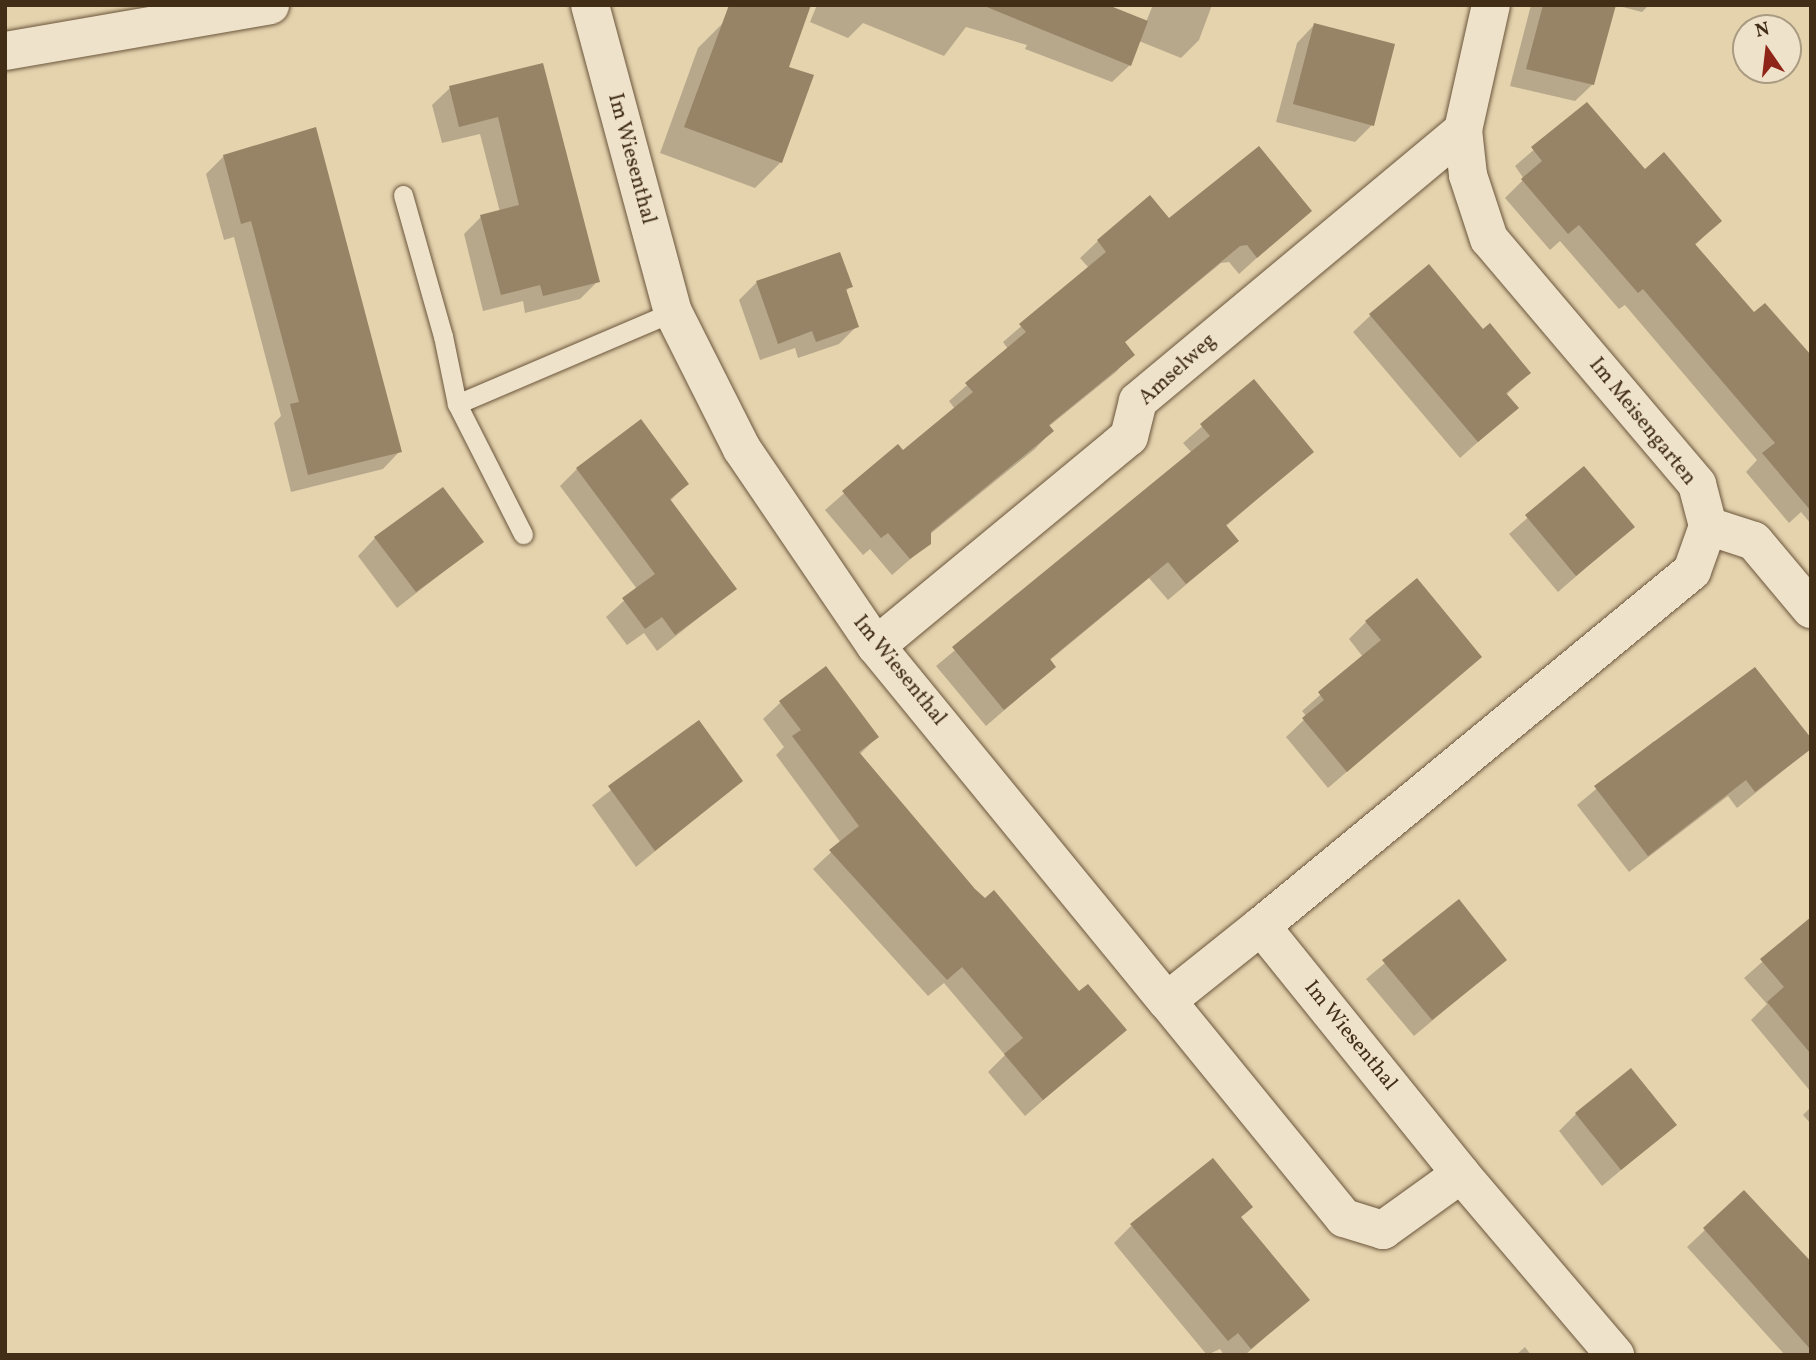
<!DOCTYPE html>
<html>
<head>
<meta charset="utf-8">
<style>
  body { margin:0 }
  #map { position:relative; width:1816px; height:1360px; overflow:hidden; background:#e5d3ae; font-family:Vollkorn,serif }
  div>[style] { position:absolute }
  .shadow>* { inset:0; background:#0003 }
  .building>* { inset:0; background:#978365 }
  .roads { filter:drop-shadow(0 0 2px #6b563c) drop-shadow(0 0 2px #6b563c) }
  .service>* { height:19px; margin:-9.5px; padding:0 9.5px; transform-origin:9.5px; border-radius:9.5px; background:#eee2ca }
  .minor>* { height:38px; margin:-19px; padding:0 19px; transform-origin:19px; border-radius:19px; background:#eee2ca }
  span { translate:-50% -50%; white-space:nowrap; text-align:center; line-height:1.15; -webkit-text-stroke:5px #eee2ca; paint-order:stroke }
  .street-label { font-size:21px; color:#422d16 }
  .frame { position:absolute; inset:0; border:7px solid #422d16; pointer-events:none }
  .north { position:absolute; left:1732px; top:14px; width:70px; height:70px; box-sizing:border-box; background:#eee2ca; border:2px solid #a99a82; border-radius:50%; rotate:346deg; font-size:19px; font-weight:700; line-height:28px; text-align:center; color:#422d16 }
  .north::after { content:''; display:block; margin:auto; width:24px; height:32px; background:#8f2418; clip-path:polygon(50% 0,100% 100%,50% 72%,0 100%) }
</style>
</head>
<body>
<div id="map">
  <div class="shadow">
    <div style="clip-path:polygon(817px 5px,1103px 5px,1146px 22px,1153px 5px,1212px 5px,1199px 40px,1181px 58px,1139px 41px,1130px 65px,1112px 82px,1025px 49px,1027px 45px,966px 27px,944px 56px,863px 23px,848px 38px,810px 22px)"></div>
    <div style="clip-path:polygon(1531px 5px,1614px 5px,1593px 84px,1575px 101px,1510px 86px)"></div>
    <div style="clip-path:polygon(1615px 5px,1649px 5px,1642px 12px)"></div>
    <div style="clip-path:polygon(724px 22px,781px 162px,755px 188px,660px 153px,698px 48px)"></div>
    <div style="clip-path:polygon(1314px 25px,1372px 125px,1355px 142px,1276px 122px,1297px 43px)"></div>
    <div style="clip-path:polygon(542px 65px,598px 281px,580px 299px,525px 313px,523px 301px,483px 311px,464px 234px,481px 217px,500px 212px,480px 134px,442px 143px,432px 105px,450px 88px)"></div>
    <div style="clip-path:polygon(1587px 104px,1645px 171px,1720px 221px,1694px 246px,1811px 408px,1811px 524px,1801px 512px,1789px 523px,1746px 472px,1757px 460px,1625px 305px,1619px 309px,1560px 241px,1550px 250px,1505px 198px,1524px 179px,1515px 166px)"></div>
    <div style="clip-path:polygon(224px 156px,400px 451px,383px 469px,291px 492px,274px 423px,281px 416px,234px 237px,224px 240px,206px 174px)"></div>
    <div style="clip-path:polygon(1310px 210px,1239px 274px,1229px 262px,1221px 263px,1124px 343px,1133px 354px,1116px 372px,1048px 427px,1052px 431px,1035px 449px,929px 535px,929px 543px,892px 575px,870px 549px,863px 555px,825px 510px,897px 447px,903px 453px,955px 409px,949px 401px,1008px 349px,1003px 342px,1089px 268px,1080px 258px,1098px 241px,1169px 220px)"></div>
    <div style="clip-path:polygon(757px 282px,851px 286px,845px 292px,857px 326px,839px 344px,798px 358px,795px 348px,760px 360px,739px 300px)"></div>
    <div style="clip-path:polygon(1371px 315px,1483px 331px,1529px 373px,1506px 395px,1516px 408px,1460px 458px,1353px 332px)"></div>
    <div style="clip-path:polygon(1253px 382px,1312px 452px,1225px 527px,1236px 540px,1220px 556px,1168px 600px,1149px 578px,1049px 661px,1054px 667px,986px 726px,936px 666px,1192px 453px,1183px 443px)"></div>
    <div style="clip-path:polygon(577px 469px,687px 484px,670px 501px,735px 589px,657px 651px,644px 633px,627px 645px,606px 617px,637px 589px,560px 486px)"></div>
    <div style="clip-path:polygon(1584px 469px,1633px 527px,1558px 592px,1509px 534px)"></div>
    <div style="clip-path:polygon(375px 538px,482px 542px,397px 608px,358px 556px)"></div>
    <div style="clip-path:polygon(1366px 622px,1480px 657px,1328px 788px,1286px 737px,1307px 717px,1302px 711px,1363px 657px,1349px 639px)"></div>
    <div style="clip-path:polygon(781px 702px,877px 737px,859px 755px,974px 890px,1079px 994px,1124px 1030px,1025px 1116px,988px 1072px,1005px 1055px,944px 983px,928px 996px,813px 869px,841px 843px,776px 755px,784px 747px,763px 719px)"></div>
    <div style="clip-path:polygon(698px 722px,741px 780px,636px 867px,592px 805px)"></div>
    <div style="clip-path:polygon(1654px 741px,1657px 746px,1811px 748px,1737px 808px,1728px 796px,1629px 872px,1577px 805px)"></div>
    <div style="clip-path:polygon(1459px 901px,1505px 960px,1414px 1036px,1366px 979px)"></div>
    <div style="clip-path:polygon(1811px 919px,1811px 1092px,1751px 1020px,1767px 1004px,1744px 978px)"></div>
    <div style="clip-path:polygon(1811px 1107px,1811px 1124px,1803px 1115px)"></div>
    <div style="clip-path:polygon(1576px 1114px,1675px 1125px,1602px 1186px,1559px 1131px)"></div>
    <div style="clip-path:polygon(1744px 1193px,1811px 1261px,1811px 1355px,1785px 1355px,1687px 1247px)"></div>
    <div style="clip-path:polygon(1131px 1226px,1307px 1300px,1245px 1355px,1224px 1355px,1220px 1349px,1207px 1355px,1114px 1243px)"></div>
    <div style="clip-path:polygon(1525px 1347px,1531px 1355px,1516px 1355px)"></div>
  </div>
  <div class="building">
    <div style="clip-path:polygon(729px 5px,811px 5px,789px 67px,814px 75px,782px 163px,684px 127px)"></div>
    <div style="clip-path:polygon(982px 5px,1108px 5px,1148px 21px,1131px 66px)"></div>
    <div style="clip-path:polygon(1543px 5px,1616px 5px,1594px 85px,1526px 69px)"></div>
    <div style="clip-path:polygon(1314px 23px,1395px 44px,1374px 126px,1293px 104px)"></div>
    <div style="clip-path:polygon(543px 63px,600px 282px,543px 296px,540px 285px,501px 295px,480px 215px,519px 205px,498px 117px,459px 127px,449px 86px)"></div>
    <div style="clip-path:polygon(1587px 102px,1645px 169px,1664px 152px,1722px 221px,1695px 244px,1754px 312px,1765px 303px,1811px 355px,1811px 511px,1762px 453px,1775px 443px,1643px 289px,1638px 293px,1579px 225px,1568px 234px,1521px 179px,1542px 161px,1531px 147px)"></div>
    <div style="clip-path:polygon(316px 127px,402px 452px,308px 475px,290px 404px,299px 402px,251px 221px,241px 224px,223px 155px)"></div>
    <div style="clip-path:polygon(1259px 146px,1312px 211px,1257px 258px,1247px 245px,1240px 246px,1125px 342px,1135px 355px,1049px 425px,1054px 431px,931px 532px,931px 544px,910px 559px,888px 533px,881px 538px,842px 491px,898px 444px,903px 450px,973px 392px,965px 383px,1026px 332px,1019px 324px,1106px 252px,1097px 240px,1150px 195px,1169px 218px)"></div>
    <div style="clip-path:polygon(840px 252px,853px 287px,846px 289px,859px 327px,816px 342px,812px 331px,778px 344px,756px 281px)"></div>
    <div style="clip-path:polygon(1429px 264px,1483px 329px,1490px 323px,1531px 373px,1506px 393px,1519px 408px,1478px 442px,1369px 314px)"></div>
    <div style="clip-path:polygon(1254px 379px,1314px 452px,1226px 525px,1239px 541px,1186px 584px,1168px 562px,1050px 659px,1056px 667px,1004px 710px,952px 647px,1210px 436px,1200px 424px)"></div>
    <div style="clip-path:polygon(641px 419px,689px 484px,670px 499px,737px 589px,675px 635px,662px 617px,645px 629px,622px 598px,655px 574px,576px 468px)"></div>
    <div style="clip-path:polygon(1584px 466px,1635px 527px,1576px 576px,1525px 515px)"></div>
    <div style="clip-path:polygon(443px 487px,484px 542px,416px 592px,374px 537px)"></div>
    <div style="clip-path:polygon(1417px 578px,1482px 657px,1347px 772px,1302px 718px,1324px 700px,1318px 692px,1381px 640px,1365px 621px)"></div>
    <div style="clip-path:polygon(826px 666px,879px 737px,859px 752px,975px 889px,985px 898px,994px 890px,1079px 991px,1088px 984px,1127px 1030px,1043px 1100px,1004px 1054px,1023px 1038px,962px 967px,947px 980px,829px 850px,859px 826px,792px 736px,801px 730px,779px 701px)"></div>
    <div style="clip-path:polygon(1755px 667px,1811px 738px,1811px 749px,1755px 792px,1746px 780px,1648px 856px,1594px 786px)"></div>
    <div style="clip-path:polygon(699px 720px,743px 781px,655px 851px,608px 786px)"></div>
    <div style="clip-path:polygon(1459px 899px,1507px 960px,1432px 1020px,1382px 960px)"></div>
    <div style="clip-path:polygon(1811px 917px,1811px 1054px,1767px 1002px,1784px 987px,1760px 959px)"></div>
    <div style="clip-path:polygon(1631px 1068px,1677px 1125px,1621px 1170px,1575px 1113px)"></div>
    <div style="clip-path:polygon(1213px 1158px,1253px 1207px,1241px 1217px,1310px 1300px,1251px 1349px,1238px 1333px,1228px 1341px,1130px 1224px)"></div>
    <div style="clip-path:polygon(1744px 1190px,1811px 1262px,1811px 1350px,1703px 1228px)"></div>
  </div>
  <div class="roads">
    <div class="service">
      <div style="left:403px;top:195px;width:147px;rotate:74.2deg"></div>
      <div style="left:443px;top:336px;width:69px;rotate:78.4deg"></div>
      <div style="left:457px;top:404px;width:235px;rotate:-23.1deg"></div>
      <div style="left:457px;top:404px;width:146px;rotate:63.1deg"></div>
    </div>
    <div class="minor">
      <div style="left:590px;top:5px;width:318px;rotate:74.9deg"></div>
      <div style="left:673px;top:312px;width:153px;rotate:63.3deg"></div>
      <div style="left:742px;top:449px;width:238px;rotate:55.8deg"></div>
      <div style="left:876px;top:646px;width:459px;rotate:50.7deg"></div>
      <div style="left:1167px;top:1001px;width:120px;rotate:-38.6deg"></div>
      <div style="left:1261px;top:926px;width:319px;rotate:51.1deg"></div>
      <div style="left:1461px;top:1174px;width:238px;rotate:49.6deg"></div>
      <div style="left:5px;top:51px;width:269px;rotate:-9.8deg"></div>
      <div style="left:1708px;top:526px;width:48px;rotate:18.1deg"></div>
      <div style="left:1754px;top:541px;width:89px;rotate:50deg"></div>
      <div style="left:876px;top:646px;width:328px;rotate:-39.6deg"></div>
      <div style="left:1129px;top:437px;width:37px;rotate:-76deg"></div>
      <div style="left:1138px;top:401px;width:423px;rotate:-39.8deg"></div>
      <div style="left:1261px;top:926px;width:558px;rotate:-39.48deg"></div>
      <div style="left:1692px;top:571px;width:48px;rotate:-70.4deg"></div>
      <div style="left:1708px;top:526px;width:43px;rotate:-104.7deg"></div>
      <div style="left:1697px;top:484px;width:321px;rotate:-130.3deg"></div>
      <div style="left:1489px;top:239px;width:67px;rotate:-108.2deg"></div>
      <div style="left:1468px;top:175px;width:45px;rotate:-96.3deg"></div>
      <div style="left:1463px;top:130px;width:128px;rotate:-77.4deg"></div>
      <div style="left:1167px;top:1001px;width:280px;rotate:50.8deg"></div>
      <div style="left:1344px;top:1218px;width:41px;rotate:17.1deg"></div>
      <div style="left:1383px;top:1230px;width:96px;rotate:-35.7deg"></div>
    </div>
  </div>
  <div class="street-label">
    <span style="left:631px;top:159px;rotate:75deg">Im Wiesenthal</span>
    <span style="left:1178px;top:370px;rotate:-42deg">Amselweg</span>
    <span style="left:1642px;top:422px;rotate:51deg">Im Meisengarten</span>
    <span style="left:899px;top:671px;rotate:51deg">Im Wiesenthal</span>
    <span style="left:1350px;top:1036px;rotate:51deg">Im Wiesenthal</span>
  </div>
  <div class="frame"></div>
  <div class="north">N</div>
</div>
</body>
</html>
